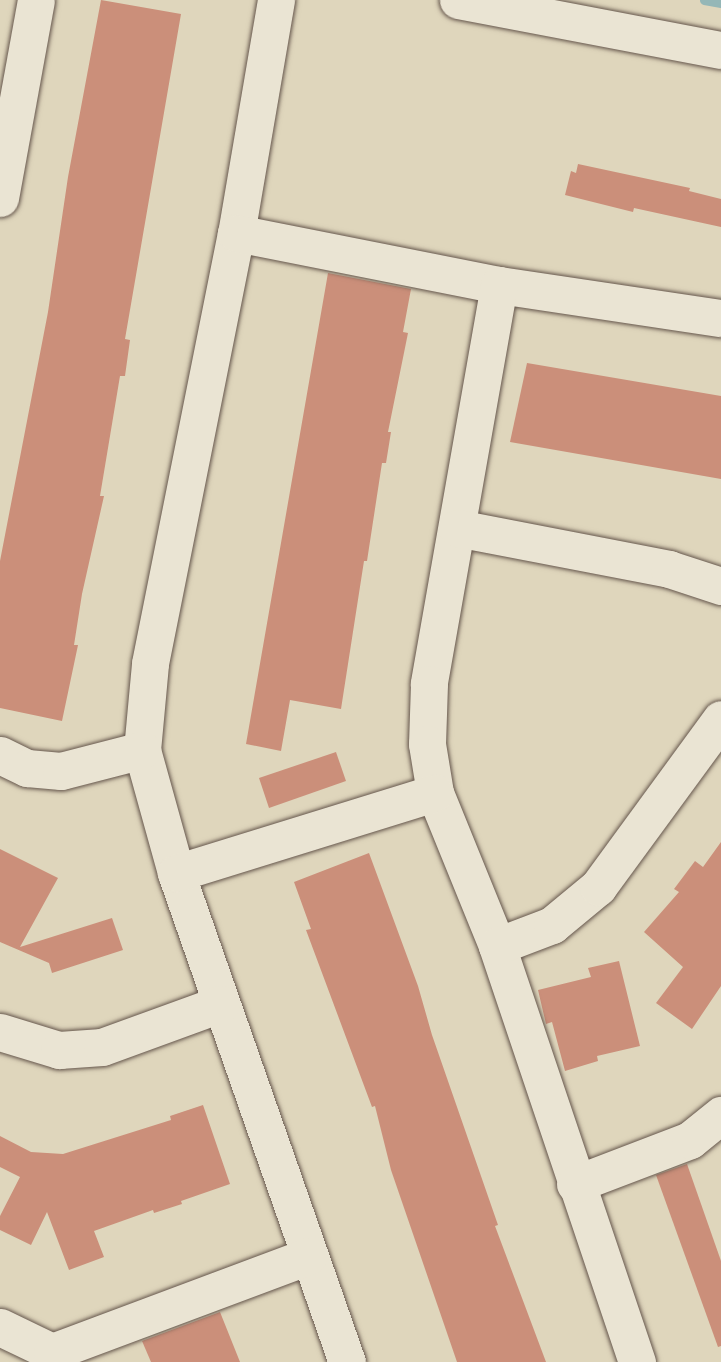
<!DOCTYPE html>
<html>
<head>
<meta charset="utf-8">
<style>
  body { margin:0 }
  #map { position:relative; width:721px; height:1362px; overflow:hidden; background:#dfd6bc; font-family:"Libre Caslon Text",serif }
  div>[style] { position:absolute }
  .stream>* { height:9px; margin:-4.5px; padding:0 4.5px; transform-origin:4.5px; border-radius:4.5px; background:#95b7b7 }
  .building>* { inset:0; background:#cb8f7a }
  .roads { filter:drop-shadow(0 0 2px #65564c) drop-shadow(0 0 2px #65564c) }
  .minor>* { height:37px; margin:-18.5px; padding:0 18.5px; transform-origin:18.5px; border-radius:18.5px; background:#eae4d3 }
  span { translate:-50% -50%; white-space:nowrap; text-align:center; line-height:1.15; -webkit-text-stroke:6px #eae4d3; paint-order:stroke }
</style>
</head>
<body>
<div id="map">
  <div class="stream">
    <div style="left:704px;top:0;width:17px;rotate:10deg"></div>
  </div>
  <div class="building">
    <div style="clip-path:polygon(101px 0,181px 14px,125px 339px,130px 340px,125px 376px,120px 376px,100px 496px,104px 496px,82px 594px,74px 645px,78px 645px,62px 721px,0 708px,0 561px,48px 312px,68px 177px)"></div>
    <div style="clip-path:polygon(578px 164px,690px 188px,689px 191px,721px 199px,721px 227px,634px 208px,633px 212px,565px 195px,571px 171px,576px 173px)"></div>
    <div style="clip-path:polygon(328px 273px,411px 289px,403px 332px,408px 333px,388px 432px,391px 432px,386px 463px,382px 463px,367px 561px,364px 561px,341px 709px,290px 700px,281px 751px,246px 744px)"></div>
    <div style="clip-path:polygon(527px 363px,721px 396px,721px 479px,510px 442px)"></div>
    <div style="clip-path:polygon(336px 752px,346px 781px,269px 808px,259px 778px)"></div>
    <div style="clip-path:polygon(721px 842px,721px 986px,692px 1029px,656px 1003px,683px 967px,644px 932px,679px 892px,674px 889px,695px 861px,703px 867px)"></div>
    <div style="clip-path:polygon(0 849px,58px 878px,20px 947px,112px 918px,123px 950px,52px 973px,49px 963px,0 942px)"></div>
    <div style="clip-path:polygon(369px 853px,418px 986px,432px 1035px,498px 1225px,495px 1226px,546px 1362px,457px 1362px,391px 1170px,375px 1106px,372px 1107px,306px 930px,311px 929px,294px 882px)"></div>
    <div style="clip-path:polygon(619px 961px,640px 1046px,597px 1056px,598px 1061px,565px 1071px,552px 1022px,546px 1024px,538px 990px,591px 977px,588px 968px)"></div>
    <div style="clip-path:polygon(203px 1105px,230px 1184px,181px 1201px,182px 1204px,154px 1213px,153px 1210px,94px 1231px,104px 1257px,69px 1270px,47px 1212px,31px 1245px,0 1230px,0 1216px,20px 1177px,0 1167px,0 1136px,31px 1152px,63px 1154px,171px 1120px,170px 1116px)"></div>
    <div style="clip-path:polygon(687px 1164px,721px 1261px,721px 1346px,718px 1347px,656px 1175px)"></div>
    <div style="clip-path:polygon(220px 1312px,240px 1362px,151px 1362px,142px 1341px)"></div>
  </div>
  <div class="roads">
    <div class="minor">
      <div style="left:276px;top:0;width:236px;rotate:99.7deg"></div>
      <div style="left:236px;top:233px;width:439px;rotate:101.3deg"></div>
      <div style="left:150px;top:664px;width:86px;rotate:95.3deg"></div>
      <div style="left:142px;top:750px;width:128px;rotate:74.5deg"></div>
      <div style="left:176px;top:873px;width:518px;rotate:70.73deg"></div>
      <div style="left:458px;top:0;width:268px;rotate:10.8deg"></div>
      <div style="left:0;top:198px;width:201px;rotate:-79.7deg"></div>
      <div style="left:236px;top:233px;width:268px;rotate:11.2deg"></div>
      <div style="left:499px;top:285px;width:224px;rotate:8.5deg"></div>
      <div style="left:499px;top:285px;width:405px;rotate:100deg"></div>
      <div style="left:429px;top:684px;width:60px;rotate:91.9deg"></div>
      <div style="left:427px;top:744px;width:50px;rotate:80.7deg"></div>
      <div style="left:435px;top:793px;width:165px;rotate:67.9deg"></div>
      <div style="left:497px;top:946px;width:439px;rotate:71.4deg"></div>
      <div style="left:457px;top:528px;width:216px;rotate:10.9deg"></div>
      <div style="left:669px;top:569px;width:55px;rotate:18.1deg"></div>
      <div style="left:0;top:755px;width:30px;rotate:26deg"></div>
      <div style="left:27px;top:768px;width:34px;rotate:5deg"></div>
      <div style="left:61px;top:771px;width:84px;rotate:-14.5deg"></div>
      <div style="left:176px;top:873px;width:271px;rotate:-17.2deg"></div>
      <div style="left:497px;top:946px;width:59px;rotate:-20.9deg"></div>
      <div style="left:552px;top:925px;width:60px;rotate:-39.6deg"></div>
      <div style="left:598px;top:887px;width:208px;rotate:-53.8deg"></div>
      <div style="left:0;top:1032px;width:62px;rotate:17deg"></div>
      <div style="left:59px;top:1050px;width:43px;rotate:-4deg"></div>
      <div style="left:102px;top:1047px;width:126px;rotate:-20deg"></div>
      <div style="left:575px;top:1184px;width:123px;rotate:-20.9deg"></div>
      <div style="left:690px;top:1140px;width:40px;rotate:-39deg"></div>
      <div style="left:0;top:1327px;width:58px;rotate:25.7deg"></div>
      <div style="left:52px;top:1352px;width:274px;rotate:-20.5deg"></div>
    </div>
  </div>
</div>
</body>
</html>
